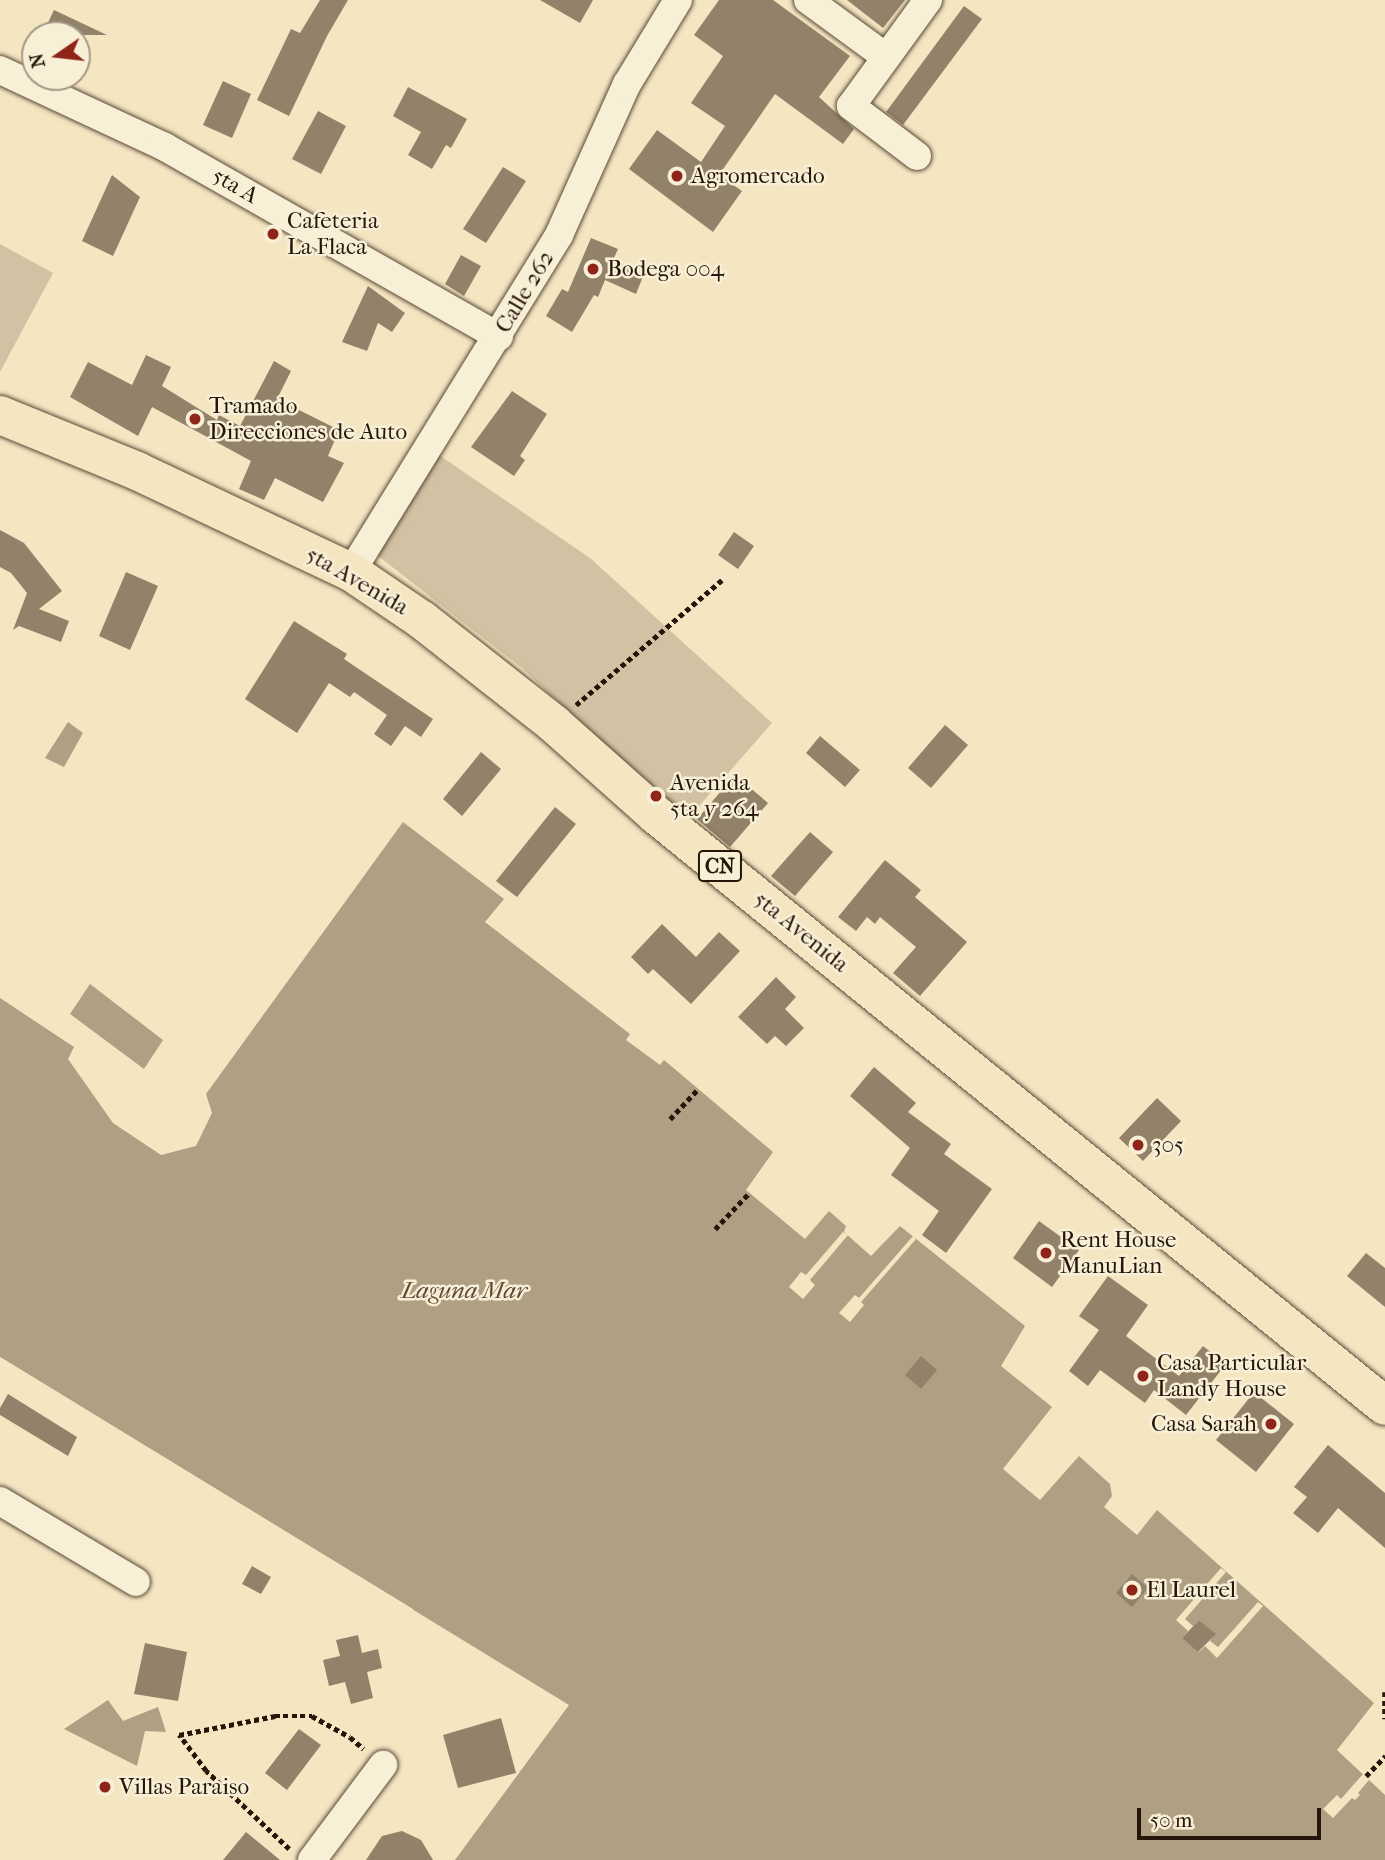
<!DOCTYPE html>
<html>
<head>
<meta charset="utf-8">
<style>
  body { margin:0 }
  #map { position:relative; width:1385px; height:1860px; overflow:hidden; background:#f5e6c2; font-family:"IM FELL French Canon",serif }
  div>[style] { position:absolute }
  .green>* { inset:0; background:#d2c2a3 }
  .water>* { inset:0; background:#af9f83 }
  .pier>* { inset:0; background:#f5e6c2 }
  .building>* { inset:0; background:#928269 }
  .path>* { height:4.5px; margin-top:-2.25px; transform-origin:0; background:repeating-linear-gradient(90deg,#261509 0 5px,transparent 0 8.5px) }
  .roads { filter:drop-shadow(0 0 2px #5a4937) drop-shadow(0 0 2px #5a4937) }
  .minor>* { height:28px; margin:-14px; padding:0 14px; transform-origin:14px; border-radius:14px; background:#f8efd7 }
  .highway>* { height:38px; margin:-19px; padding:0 19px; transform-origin:19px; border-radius:19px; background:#f5e6c2 }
  .dots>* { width:19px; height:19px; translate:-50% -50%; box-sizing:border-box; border:4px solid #f8efd7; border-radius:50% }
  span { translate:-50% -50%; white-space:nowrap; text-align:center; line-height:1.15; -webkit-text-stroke:5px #f8efd7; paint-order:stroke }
  .shield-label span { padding:2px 5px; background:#f8efd7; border:2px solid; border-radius:5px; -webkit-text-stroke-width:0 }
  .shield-label { font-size:21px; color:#261509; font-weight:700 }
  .poi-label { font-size:23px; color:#261509 }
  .left { translate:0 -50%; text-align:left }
  .right { translate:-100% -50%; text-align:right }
  .street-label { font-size:23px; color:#261509 }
  .water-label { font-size:24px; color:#5d4c3a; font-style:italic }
  .north { position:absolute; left:21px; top:21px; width:70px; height:70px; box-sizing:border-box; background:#f8efd7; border:2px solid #a49885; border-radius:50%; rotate:256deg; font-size:19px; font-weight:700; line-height:28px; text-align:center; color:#261509 }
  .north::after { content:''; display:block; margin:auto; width:24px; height:32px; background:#8f2418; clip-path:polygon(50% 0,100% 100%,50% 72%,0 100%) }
  .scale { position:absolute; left:1137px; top:1808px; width:184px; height:32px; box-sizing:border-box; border:4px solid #261509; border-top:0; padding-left:9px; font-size:21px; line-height:24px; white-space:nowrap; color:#261509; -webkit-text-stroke:5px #f8efd7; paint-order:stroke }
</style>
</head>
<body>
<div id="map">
  <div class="green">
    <div style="clip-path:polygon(0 244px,53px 273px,0 372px)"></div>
    <div style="clip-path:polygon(436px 453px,590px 558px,772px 723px,686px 821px,522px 668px,373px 552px)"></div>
  </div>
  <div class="water">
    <div style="clip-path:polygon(68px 722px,83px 733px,64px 767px,45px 758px)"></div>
    <div style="clip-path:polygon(403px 822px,504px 899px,485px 922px,630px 1034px,626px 1040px,660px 1065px,664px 1060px,773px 1152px,746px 1190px,805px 1239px,829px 1211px,846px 1226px,844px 1232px,871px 1256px,900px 1226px,1025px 1326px,1001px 1366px,1052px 1407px,1003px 1469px,1040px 1500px,1079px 1456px,1110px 1484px,1112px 1496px,1104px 1507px,1137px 1535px,1157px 1510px,1374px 1703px,1337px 1750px,1385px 1795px,1385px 1860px,455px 1860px,569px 1705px,0 1357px,0 998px,74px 1047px,68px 1059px,113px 1123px,161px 1155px,196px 1146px,212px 1113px,206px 1094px)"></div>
    <div style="clip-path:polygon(90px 984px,163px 1040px,144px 1069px,70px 1014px)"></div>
    <div style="clip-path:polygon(108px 1700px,123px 1721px,158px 1707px,166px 1732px,145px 1731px,137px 1766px,64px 1729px)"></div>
  </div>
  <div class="pier">
    <div style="clip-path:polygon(843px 1232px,848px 1235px,810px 1280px,815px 1285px,803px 1299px,789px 1287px,801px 1272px,806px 1275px)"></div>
    <div style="clip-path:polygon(913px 1236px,916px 1239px,861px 1302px,864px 1305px,850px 1322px,839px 1313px,855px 1295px,859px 1298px)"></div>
    <div style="clip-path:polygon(0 1357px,413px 1609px,410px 1612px,0 1361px)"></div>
    <div style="clip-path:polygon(1221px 1568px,1226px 1572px,1185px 1619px,1193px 1626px,1199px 1620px,1215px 1634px,1210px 1641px,1218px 1647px,1258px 1602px,1263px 1606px,1217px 1658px,1205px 1646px,1199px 1652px,1182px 1638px,1188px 1631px,1176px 1620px)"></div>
    <div style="clip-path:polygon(1363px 1774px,1369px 1780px,1358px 1793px,1360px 1795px,1355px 1800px,1352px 1798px,1333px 1818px,1323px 1809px,1337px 1795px,1341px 1799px)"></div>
  </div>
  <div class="building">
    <div style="clip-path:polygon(320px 0,348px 0,327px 36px,289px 116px,257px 100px,291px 29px,300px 33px)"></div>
    <div style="clip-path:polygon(540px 0,593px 0,580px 23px)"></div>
    <div style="clip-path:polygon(719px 0,773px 0,850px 56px,819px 97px,854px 129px,843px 144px,775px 94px,719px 175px,742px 191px,713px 232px,629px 169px,657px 130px,701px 162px,725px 126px,691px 103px,723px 56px,694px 35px)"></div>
    <div style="clip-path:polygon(847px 0,905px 0,883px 28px)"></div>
    <div style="clip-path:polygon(964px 6px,982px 19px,903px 125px,886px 112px)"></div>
    <div style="clip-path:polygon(54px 10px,107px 35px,42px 35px)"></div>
    <div style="clip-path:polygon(223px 81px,251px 94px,232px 138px,203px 125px)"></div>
    <div style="clip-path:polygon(408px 87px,467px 119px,451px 148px,446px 145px,432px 169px,408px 155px,421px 132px,393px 116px)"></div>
    <div style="clip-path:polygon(318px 111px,346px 126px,321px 174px,292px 159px)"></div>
    <div style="clip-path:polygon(503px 167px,526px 181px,486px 243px,463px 229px)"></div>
    <div style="clip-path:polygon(112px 175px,140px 197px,113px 256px,82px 241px)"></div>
    <div style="clip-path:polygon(591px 238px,618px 249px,613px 260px,644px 274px,636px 294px,605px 280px,598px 297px,594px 295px,572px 332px,546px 316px,562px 289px,568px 292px)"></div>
    <div style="clip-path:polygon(461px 255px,481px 266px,464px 296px,445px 284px)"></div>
    <div style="clip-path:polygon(368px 286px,405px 313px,392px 332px,378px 323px,367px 351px,342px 342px)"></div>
    <div style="clip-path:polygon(146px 355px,171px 367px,162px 386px,217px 420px,219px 415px,240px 426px,274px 361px,291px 371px,277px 399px,339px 430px,328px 456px,344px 463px,323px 502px,275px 478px,264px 500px,239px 489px,251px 461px,152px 407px,138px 436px,70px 397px,88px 362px,132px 385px)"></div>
    <div style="clip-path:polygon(512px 391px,547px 414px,520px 456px,525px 460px,514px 476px,471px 447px)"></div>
    <div style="clip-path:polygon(0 530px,24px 543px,62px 591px,39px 609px,69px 621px,61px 642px,19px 626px,13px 630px,27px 593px,11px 573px,0 567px)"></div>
    <div style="clip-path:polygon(734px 532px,754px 546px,738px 569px,718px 555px)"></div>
    <div style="clip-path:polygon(126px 572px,158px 586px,130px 650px,99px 636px)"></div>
    <div style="clip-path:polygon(294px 621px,347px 654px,344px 659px,433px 719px,421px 737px,405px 726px,391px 746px,374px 734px,387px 715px,354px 692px,350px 697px,329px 683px,297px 733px,245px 699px)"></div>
    <div style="clip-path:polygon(945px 725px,968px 745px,931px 788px,908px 768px)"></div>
    <div style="clip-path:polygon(820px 736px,860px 770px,845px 787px,806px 753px)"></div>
    <div style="clip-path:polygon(481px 752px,501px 769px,462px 816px,443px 799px)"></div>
    <div style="clip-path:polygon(735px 775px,768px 803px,730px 847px,697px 819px)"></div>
    <div style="clip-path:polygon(555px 807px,576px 824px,517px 897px,496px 881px)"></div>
    <div style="clip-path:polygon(810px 832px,833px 852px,795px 896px,771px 876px)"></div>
    <div style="clip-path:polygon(885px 860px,921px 890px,915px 897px,967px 942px,920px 996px,893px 973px,916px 947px,880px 917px,875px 924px,867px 917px,856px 931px,838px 917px)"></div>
    <div style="clip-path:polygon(662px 924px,696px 957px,719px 932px,740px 951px,691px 1004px,653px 969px,648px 974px,631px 957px)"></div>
    <div style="clip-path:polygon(776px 977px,796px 997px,785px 1009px,804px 1028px,786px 1046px,775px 1036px,767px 1044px,738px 1017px)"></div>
    <div style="clip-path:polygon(874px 1067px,916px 1103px,908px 1112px,951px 1144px,944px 1154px,992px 1189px,946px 1253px,922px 1235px,939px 1211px,891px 1175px,910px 1148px,850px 1096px)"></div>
    <div style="clip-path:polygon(1157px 1098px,1181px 1121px,1143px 1161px,1119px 1138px)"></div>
    <div style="clip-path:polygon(1039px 1221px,1079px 1250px,1052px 1287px,1013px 1258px)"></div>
    <div style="clip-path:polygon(1366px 1253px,1385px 1268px,1385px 1307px,1347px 1276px)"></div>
    <div style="clip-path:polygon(1108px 1276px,1148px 1305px,1126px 1336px,1179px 1376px,1203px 1346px,1226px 1364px,1186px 1415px,1154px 1390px,1145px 1403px,1100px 1370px,1088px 1386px,1069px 1371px,1099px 1330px,1079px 1316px)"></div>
    <div style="clip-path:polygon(921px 1356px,937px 1370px,921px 1389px,905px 1375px)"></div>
    <div style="clip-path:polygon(1254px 1392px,1294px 1424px,1256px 1472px,1216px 1440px)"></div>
    <div style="clip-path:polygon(8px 1394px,77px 1437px,68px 1456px,0 1415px,0 1408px)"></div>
    <div style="clip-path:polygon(1328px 1445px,1385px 1493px,1385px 1548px,1338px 1508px,1318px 1533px,1293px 1513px,1307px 1497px,1294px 1487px)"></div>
    <div style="clip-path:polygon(252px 1566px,271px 1577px,261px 1594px,242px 1584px)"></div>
    <div style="clip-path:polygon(1132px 1574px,1148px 1588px,1132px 1607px,1116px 1593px)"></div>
    <div style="clip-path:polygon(1199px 1620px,1216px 1634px,1198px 1652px,1182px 1638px)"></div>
    <div style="clip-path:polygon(358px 1635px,362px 1653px,378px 1649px,382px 1668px,367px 1672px,373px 1698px,351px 1704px,345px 1682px,329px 1686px,323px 1660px,340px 1656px,336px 1640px)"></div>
    <div style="clip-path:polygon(145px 1643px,187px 1652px,178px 1701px,134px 1694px)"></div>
    <div style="clip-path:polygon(501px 1718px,516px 1773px,458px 1788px,443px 1735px)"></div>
    <div style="clip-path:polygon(299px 1729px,321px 1745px,287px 1790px,265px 1773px)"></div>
    <div style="clip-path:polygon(402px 1831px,421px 1840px,433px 1860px,366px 1860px,382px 1836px)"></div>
    <div style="clip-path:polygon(246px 1832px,280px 1860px,223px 1860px)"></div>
  </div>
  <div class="path">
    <div style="left:576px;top:705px;width:192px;rotate:-40.6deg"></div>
    <div style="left:670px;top:1119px;width:41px;rotate:-47deg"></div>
    <div style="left:715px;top:1229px;width:50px;rotate:-46.6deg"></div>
    <div style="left:1385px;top:1692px;width:27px;rotate:90deg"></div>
    <div style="left:1366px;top:1776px;width:28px;rotate:-46deg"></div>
    <div style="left:289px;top:1849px;width:114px;rotate:-136.8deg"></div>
    <div style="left:206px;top:1771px;width:45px;rotate:-126.9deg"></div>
    <div style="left:179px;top:1735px;width:98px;rotate:-11.2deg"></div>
    <div style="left:275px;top:1716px;width:37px"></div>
    <div style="left:312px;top:1716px;width:43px;rotate:28.9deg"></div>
    <div style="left:350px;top:1737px;width:18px;rotate:41deg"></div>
  </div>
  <div class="roads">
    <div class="minor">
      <div style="left:808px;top:0;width:97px;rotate:36.2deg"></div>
      <div style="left:0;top:70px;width:182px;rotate:25deg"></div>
      <div style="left:165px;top:147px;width:384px;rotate:29.6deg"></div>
      <div style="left:917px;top:156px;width:83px;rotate:-142.9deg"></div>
      <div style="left:851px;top:106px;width:131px;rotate:-54deg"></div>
      <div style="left:351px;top:572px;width:396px;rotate:-58.3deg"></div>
      <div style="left:559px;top:235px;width:166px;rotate:-65.8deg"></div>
      <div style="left:627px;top:84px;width:98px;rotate:-58.7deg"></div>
      <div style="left:0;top:1501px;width:158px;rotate:30.8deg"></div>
      <div style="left:312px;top:1860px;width:119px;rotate:-53.2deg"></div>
    </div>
    <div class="highway">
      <div style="left:0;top:415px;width:148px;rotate:22.2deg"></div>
      <div style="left:137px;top:471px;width:237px;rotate:25.3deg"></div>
      <div style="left:351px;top:572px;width:86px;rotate:34.1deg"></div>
      <div style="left:422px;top:620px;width:168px;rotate:38.2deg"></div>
      <div style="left:554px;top:724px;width:137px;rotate:41.7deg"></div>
      <div style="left:656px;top:815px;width:938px;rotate:39.03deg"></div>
    </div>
  </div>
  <div class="dots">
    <div style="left:677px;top:176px;background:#8f2418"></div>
    <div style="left:273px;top:234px;background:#8f2418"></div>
    <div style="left:593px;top:269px;background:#8f2418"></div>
    <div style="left:195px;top:419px;background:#8f2418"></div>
    <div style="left:656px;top:796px;background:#8f2418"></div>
    <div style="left:1138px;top:1145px;background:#8f2418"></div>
    <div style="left:1046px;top:1253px;background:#8f2418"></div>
    <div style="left:1143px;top:1376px;background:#8f2418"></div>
    <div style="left:1271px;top:1424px;background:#8f2418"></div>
    <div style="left:1132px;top:1590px;background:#8f2418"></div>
    <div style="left:105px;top:1787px;background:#8f2418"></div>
  </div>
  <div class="shield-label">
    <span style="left:720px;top:866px">CN</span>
  </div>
  <div class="poi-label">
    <span class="left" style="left:691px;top:176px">Agromercado</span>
    <span class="left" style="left:287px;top:234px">Cafeteria<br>La Flaca</span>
    <span class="left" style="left:607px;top:269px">Bodega 004</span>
    <span class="left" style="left:209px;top:419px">Tramado<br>Direcciones de Auto</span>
    <span class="left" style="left:670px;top:796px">Avenida<br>5ta y 264</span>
    <span class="left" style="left:1152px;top:1145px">305</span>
    <span class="left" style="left:1060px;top:1253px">Rent House<br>ManuLian</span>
    <span class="left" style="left:1157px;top:1376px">Casa Particular<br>Landy House</span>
    <span class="right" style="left:1257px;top:1424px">Casa Sarah</span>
    <span class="left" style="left:1146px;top:1590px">El Laurel</span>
    <span class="left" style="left:119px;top:1787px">Villas Paraiso</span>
  </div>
  <div class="street-label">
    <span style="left:235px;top:186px;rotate:30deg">5ta A</span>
    <span style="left:525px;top:292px;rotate:-59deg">Calle 262</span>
    <span style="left:357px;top:581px;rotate:30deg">5ta Avenida</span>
    <span style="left:801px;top:932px;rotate:39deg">5ta Avenida</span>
  </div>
  <div class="water-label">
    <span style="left:464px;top:1291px">Laguna Mar</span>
  </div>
  <div class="north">N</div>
  <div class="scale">50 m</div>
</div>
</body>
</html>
